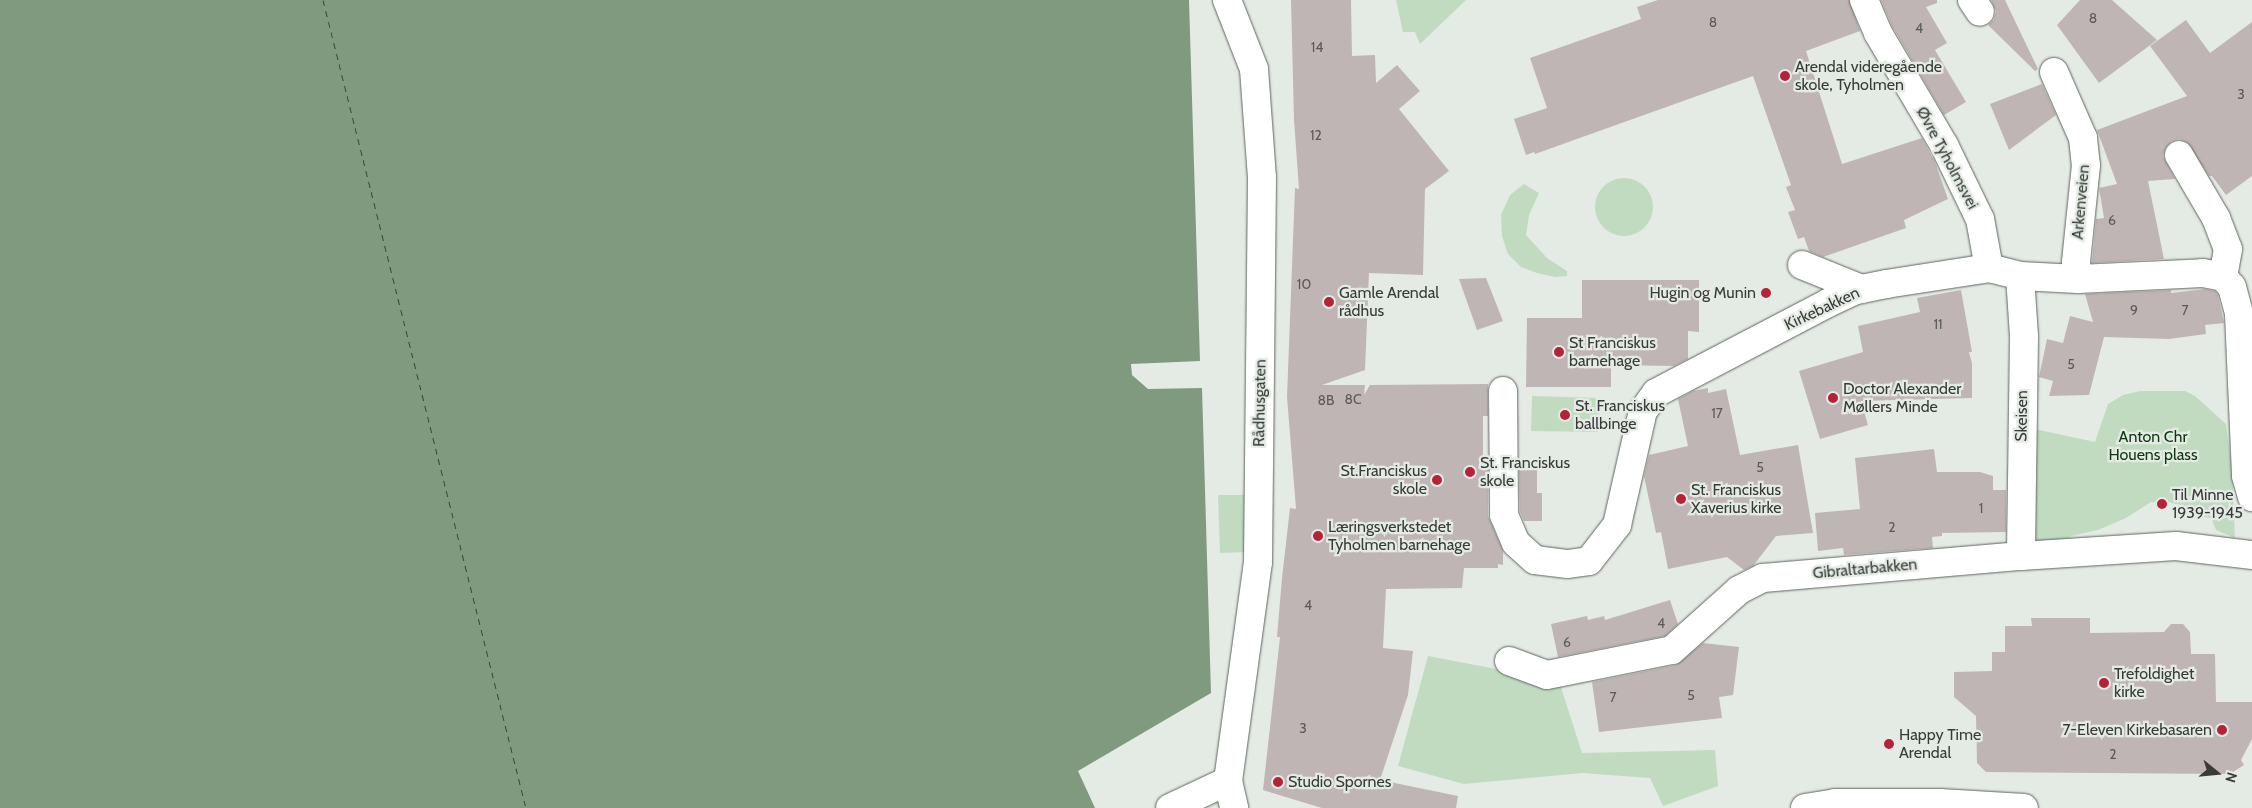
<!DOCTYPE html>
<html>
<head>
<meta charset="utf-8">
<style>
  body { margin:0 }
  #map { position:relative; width:2252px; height:808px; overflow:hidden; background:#e4ebe4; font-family:Cabin,sans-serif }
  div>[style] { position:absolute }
  .green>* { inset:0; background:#c1dbc0 }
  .round { border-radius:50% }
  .water>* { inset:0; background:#809a80 }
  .ferry>* { height:1px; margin-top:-0.5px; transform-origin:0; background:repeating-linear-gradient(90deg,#285029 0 6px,transparent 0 11px) }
  .building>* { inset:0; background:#c0b5b5 }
  .roads { filter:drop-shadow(0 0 1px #5e645e) drop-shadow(0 0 1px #5e645e) }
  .street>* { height:28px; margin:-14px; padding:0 14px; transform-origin:14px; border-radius:14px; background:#fff }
  .secondary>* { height:28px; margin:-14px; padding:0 14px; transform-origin:14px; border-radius:14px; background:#fff }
  .dots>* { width:14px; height:14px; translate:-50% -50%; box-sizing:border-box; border:2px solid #e4ebe4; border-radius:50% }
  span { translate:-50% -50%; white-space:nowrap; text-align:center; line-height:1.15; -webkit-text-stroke:4.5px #e4ebe4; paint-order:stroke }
  .number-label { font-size:14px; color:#5a5a57 }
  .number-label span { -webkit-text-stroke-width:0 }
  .poi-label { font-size:16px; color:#383b38 }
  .left { translate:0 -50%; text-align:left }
  .right { translate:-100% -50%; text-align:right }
  .street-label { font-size:16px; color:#383b38 }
  .park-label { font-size:16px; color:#0e3711 }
  .north { position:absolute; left:2192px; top:748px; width:50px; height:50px; -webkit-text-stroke:4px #e4ebe4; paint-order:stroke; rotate:107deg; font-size:14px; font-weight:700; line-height:20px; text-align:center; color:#383b38 }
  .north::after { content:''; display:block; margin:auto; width:18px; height:22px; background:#383b38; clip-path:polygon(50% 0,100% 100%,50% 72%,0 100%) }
</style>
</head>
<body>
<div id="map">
  <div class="green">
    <div style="clip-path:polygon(1396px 0,1466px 0,1420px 44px,1415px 32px,1403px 32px)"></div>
    <div class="round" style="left:1595px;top:178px;width:58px;height:58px"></div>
    <div style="clip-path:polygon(1524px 184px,1539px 193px,1529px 215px,1526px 235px,1547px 258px,1567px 271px,1567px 276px,1555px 277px,1537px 273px,1521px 267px,1508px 254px,1502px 236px,1501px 215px,1510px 195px)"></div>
    <div style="clip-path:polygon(2140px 391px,2185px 391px,2195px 396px,2226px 424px,2232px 466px,2235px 538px,2216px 530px,2211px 518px,2197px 516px,2180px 505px,2168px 502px,2151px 502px,2126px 518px,2098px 530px,2071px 536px,2059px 548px,2040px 550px,2027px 539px,2030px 428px,2095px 442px,2108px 404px,2123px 395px)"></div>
    <div style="clip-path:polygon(1532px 396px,1599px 398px,1598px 432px,1531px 431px)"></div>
    <div style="clip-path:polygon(1218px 495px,1245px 495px,1247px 552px,1220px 553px)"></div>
    <div style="clip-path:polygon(1428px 656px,1559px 681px,1582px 753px,1715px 750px,1718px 786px,1663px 806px,1650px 778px,1582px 773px,1464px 784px,1398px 766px)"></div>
  </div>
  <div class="water">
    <div style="clip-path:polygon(0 0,1189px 0,1200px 361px,1131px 364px,1132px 375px,1148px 389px,1202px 388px,1211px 693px,1078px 771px,1095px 808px,0 808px)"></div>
  </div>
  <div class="ferry">
    <div style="left:323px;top:0;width:833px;rotate:75.9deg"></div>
  </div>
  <div class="building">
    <div style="clip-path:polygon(1291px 0,1351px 0,1352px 56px,1375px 55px,1376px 83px,1397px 65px,1420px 91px,1399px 109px,1449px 171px,1425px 189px,1423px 275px,1369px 273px,1365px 370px,1322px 385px,1365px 385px,1364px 395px,1370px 385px,1488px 384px,1488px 416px,1483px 416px,1483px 470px,1488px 470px,1488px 516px,1503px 551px,1503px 565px,1498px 564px,1498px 568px,1464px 568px,1462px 588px,1386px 589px,1383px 648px,1413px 651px,1408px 695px,1380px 780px,1458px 796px,1456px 808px,1322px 808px,1263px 790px,1280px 637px,1277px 637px,1282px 578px,1290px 508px,1296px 509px,1287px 397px,1295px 188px,1299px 189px,1294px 120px)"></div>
    <div style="clip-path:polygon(1658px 0,1849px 0,1860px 31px,1806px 51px,1842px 164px,1922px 138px,1935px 162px,1948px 199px,1904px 220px,1906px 228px,1823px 257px,1809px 251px,1804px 237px,1798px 239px,1788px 212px,1795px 210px,1786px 187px,1791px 185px,1753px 76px,1535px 154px,1534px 152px,1526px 155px,1514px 119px,1547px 108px,1530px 58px,1641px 19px,1637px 7px)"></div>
    <div style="clip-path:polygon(1881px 0,1937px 0,1937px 3px,1926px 7px,1947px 43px,1935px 50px,1966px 102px,1944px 115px,1892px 26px)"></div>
    <div style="clip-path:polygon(1991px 0,2005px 0,2038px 69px,2035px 71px,1988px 25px,1994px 19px,1996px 11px)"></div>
    <div style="clip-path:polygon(2080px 0,2112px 0,2157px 40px,2099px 83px,2057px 25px)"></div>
    <div style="clip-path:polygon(2186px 20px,2210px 53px,2252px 22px,2252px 176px,2226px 195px,2212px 176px,2209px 176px,2187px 142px,2179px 139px,2172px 141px,2166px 147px,2163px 156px,2175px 179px,2148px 181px,2164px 259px,2092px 263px,2096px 219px,2104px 218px,2099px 188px,2117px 184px,2097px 130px,2187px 96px,2150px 46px)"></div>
    <div style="clip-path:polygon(2042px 84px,2056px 115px,2009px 150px,1990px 104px)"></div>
    <div style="clip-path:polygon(1486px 278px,1503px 321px,1477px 330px,1459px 279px)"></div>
    <div style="clip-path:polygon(1582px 280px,1699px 280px,1699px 332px,1688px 331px,1688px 359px,1674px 366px,1611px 365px,1611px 387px,1526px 387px,1527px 318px,1582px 318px)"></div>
    <div style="clip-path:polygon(2205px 289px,2215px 291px,2218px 295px,2224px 323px,2205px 325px,2206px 334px,2169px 339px,2104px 337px,2089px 395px,2049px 396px,2053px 381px,2039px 377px,2047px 339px,2063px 343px,2070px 316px,2093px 322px,2085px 294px,2171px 290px,2171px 293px)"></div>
    <div style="clip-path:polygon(1961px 290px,1972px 352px,1969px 352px,1972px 363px,1972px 398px,1861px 401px,1868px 425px,1820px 439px,1799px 371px,1863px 352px,1858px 326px,1920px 312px,1917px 298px)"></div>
    <div style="clip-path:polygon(1708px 388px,1708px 393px,1726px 389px,1740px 455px,1798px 445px,1813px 533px,1776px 536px,1753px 566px,1744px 570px,1727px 557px,1668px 569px,1661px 532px,1656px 533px,1644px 476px,1649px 455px,1688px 446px,1678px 399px,1693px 391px)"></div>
    <div style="clip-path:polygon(1934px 449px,1937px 472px,1980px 472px,1993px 476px,1993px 490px,2006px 490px,2006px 532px,1942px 533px,1942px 536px,1932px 537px,1933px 548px,1844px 555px,1843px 548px,1818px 551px,1815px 513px,1860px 509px,1855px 458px)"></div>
    <div style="clip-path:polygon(1519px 470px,1537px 470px,1537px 493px,1542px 493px,1542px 521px,1524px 521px,1520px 512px)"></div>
    <div style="clip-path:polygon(1670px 600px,1678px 624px,1665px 636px,1558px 657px,1551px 624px,1587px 616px,1588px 620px,1604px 616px,1605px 620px)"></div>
    <div style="clip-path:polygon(2031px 618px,2090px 618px,2090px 633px,2164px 632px,2171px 624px,2183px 624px,2190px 632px,2191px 654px,2215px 654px,2216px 702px,2252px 702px,2252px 739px,2241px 760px,2244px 765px,2230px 774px,1986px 772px,1977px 763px,1976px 716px,1954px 697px,1954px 672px,1992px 671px,1992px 652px,2005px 652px,2005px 626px,2032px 626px)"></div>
    <div style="clip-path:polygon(1703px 643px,1739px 647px,1733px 695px,1719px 697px,1722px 718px,1599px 732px,1592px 682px,1676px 665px)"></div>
  </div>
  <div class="roads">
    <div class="street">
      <div style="left:1227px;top:0;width:74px;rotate:68.6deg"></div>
      <div style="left:1254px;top:69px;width:109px;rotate:85.8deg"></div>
      <div style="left:1262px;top:178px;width:384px;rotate:90.6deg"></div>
      <div style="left:1258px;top:562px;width:221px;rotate:97.8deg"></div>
      <div style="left:1228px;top:781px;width:28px;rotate:77deg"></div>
      <div style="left:1864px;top:0;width:36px;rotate:67deg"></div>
      <div style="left:1878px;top:33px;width:130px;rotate:59.5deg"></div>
      <div style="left:1944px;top:145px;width:82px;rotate:64.1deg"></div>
      <div style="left:1980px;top:219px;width:50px;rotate:79.6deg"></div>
      <div style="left:1972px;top:0;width:14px;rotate:56deg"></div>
      <div style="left:2054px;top:72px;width:72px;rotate:66.3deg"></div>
      <div style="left:2083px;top:138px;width:27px;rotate:84deg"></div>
      <div style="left:2086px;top:165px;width:98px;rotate:95.9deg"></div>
      <div style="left:2076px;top:262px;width:17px;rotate:83deg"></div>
      <div style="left:2179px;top:155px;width:73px;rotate:59.6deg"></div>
      <div style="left:2216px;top:218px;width:33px;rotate:69deg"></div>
      <div style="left:2228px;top:249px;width:28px;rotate:100deg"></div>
      <div style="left:1802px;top:265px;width:64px;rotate:22.1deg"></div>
      <div style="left:2020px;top:276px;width:61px;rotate:86.2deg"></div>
      <div style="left:2024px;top:337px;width:219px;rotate:90.8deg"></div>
      <div style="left:1503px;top:391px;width:124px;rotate:89.5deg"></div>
      <div style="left:1504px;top:515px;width:30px;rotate:67deg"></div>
      <div style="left:1516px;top:543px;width:25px;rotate:42deg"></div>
      <div style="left:1535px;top:560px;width:33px;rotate:7deg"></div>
      <div style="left:1568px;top:564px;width:21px;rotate:-8deg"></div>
      <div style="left:1589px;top:561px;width:46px;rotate:-52.1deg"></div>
      <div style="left:1617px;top:525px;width:117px;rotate:-77.2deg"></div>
      <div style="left:1643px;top:411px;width:22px;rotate:-54deg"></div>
      <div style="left:1656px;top:393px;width:194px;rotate:-27.6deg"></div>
      <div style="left:1828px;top:303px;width:31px;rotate:-25deg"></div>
      <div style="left:1856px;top:290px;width:31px;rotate:-11deg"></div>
      <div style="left:1886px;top:284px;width:104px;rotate:-8.8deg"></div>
      <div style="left:1989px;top:268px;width:32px;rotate:14deg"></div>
      <div style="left:2020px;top:276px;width:58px;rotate:3deg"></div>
      <div style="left:2078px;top:279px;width:125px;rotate:-2.7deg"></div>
      <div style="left:2203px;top:273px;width:20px;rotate:11deg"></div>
      <div style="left:2223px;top:277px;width:13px;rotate:48deg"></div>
      <div style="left:2232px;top:287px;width:28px;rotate:75deg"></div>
      <div style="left:2239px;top:314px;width:162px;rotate:87.5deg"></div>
      <div style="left:2246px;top:476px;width:22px;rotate:74deg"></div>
      <div style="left:1509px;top:661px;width:40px;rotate:20.2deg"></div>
      <div style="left:1547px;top:675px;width:127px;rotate:-11.3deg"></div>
      <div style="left:1672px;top:650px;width:90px;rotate:-41.8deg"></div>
      <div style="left:1739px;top:590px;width:27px;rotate:-27deg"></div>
      <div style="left:1763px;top:578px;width:259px;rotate:-4.9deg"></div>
      <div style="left:2021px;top:556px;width:155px;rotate:-3.7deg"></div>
      <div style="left:2176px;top:546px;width:77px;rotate:6.8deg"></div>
      <div style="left:1170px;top:808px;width:64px;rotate:-25deg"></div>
    </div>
    <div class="secondary">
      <div style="left:1805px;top:808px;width:30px;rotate:-9deg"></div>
      <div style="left:1835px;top:803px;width:105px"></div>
      <div style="left:1940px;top:803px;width:84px;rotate:3.4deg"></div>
    </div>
  </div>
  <div class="dots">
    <div style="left:1785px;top:76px;background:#b52338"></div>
    <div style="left:1766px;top:293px;background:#b52338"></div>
    <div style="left:1329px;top:302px;background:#b52338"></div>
    <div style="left:1559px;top:352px;background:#b52338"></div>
    <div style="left:1833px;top:398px;background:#b52338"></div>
    <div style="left:1565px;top:415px;background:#b52338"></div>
    <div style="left:1470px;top:472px;background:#b52338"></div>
    <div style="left:1437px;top:480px;background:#b52338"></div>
    <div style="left:1681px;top:499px;background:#b52338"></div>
    <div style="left:2162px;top:504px;background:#b52338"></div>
    <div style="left:1318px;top:536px;background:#b52338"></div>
    <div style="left:2104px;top:683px;background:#b52338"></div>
    <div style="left:2222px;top:730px;background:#b52338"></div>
    <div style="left:1889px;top:744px;background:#b52338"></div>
    <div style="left:1278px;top:782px;background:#b52338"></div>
  </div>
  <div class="number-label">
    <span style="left:2093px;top:18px">8</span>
    <span style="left:1713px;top:22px">8</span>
    <span style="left:1919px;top:28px">4</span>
    <span style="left:1317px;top:47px">14</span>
    <span style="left:2241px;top:94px">3</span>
    <span style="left:1316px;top:135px">12</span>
    <span style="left:2112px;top:220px">6</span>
    <span style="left:1304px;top:284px">10</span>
    <span style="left:2134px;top:310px">9</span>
    <span style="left:2185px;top:310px">7</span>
    <span style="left:1938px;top:324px">11</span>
    <span style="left:2071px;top:364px">5</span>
    <span style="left:1353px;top:399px">8C</span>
    <span style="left:1326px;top:400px">8B</span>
    <span style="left:1717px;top:413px">17</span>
    <span style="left:1760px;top:467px">5</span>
    <span style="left:1981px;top:508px">1</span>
    <span style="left:1892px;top:527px">2</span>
    <span style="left:1308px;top:605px">4</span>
    <span style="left:1661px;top:623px">4</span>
    <span style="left:1567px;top:642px">6</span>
    <span style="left:1691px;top:695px">5</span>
    <span style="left:1613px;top:697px">7</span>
    <span style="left:1303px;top:728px">3</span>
    <span style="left:2113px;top:754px">2</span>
  </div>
  <div class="poi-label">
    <span class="left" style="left:1795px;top:76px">Arendal videregående<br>skole, Tyholmen</span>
    <span class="left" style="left:1339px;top:302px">Gamle Arendal<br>rådhus</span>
    <span class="right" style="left:1756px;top:293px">Hugin og Munin</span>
    <span class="left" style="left:1569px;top:352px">St Franciskus<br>barnehage</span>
    <span class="left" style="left:1843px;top:398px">Doctor Alexander<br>Møllers Minde</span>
    <span class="left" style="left:1575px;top:415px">St. Franciskus<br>ballbinge</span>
    <span class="left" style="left:1480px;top:472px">St. Franciskus<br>skole</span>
    <span class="right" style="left:1427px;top:480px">St.Franciskus<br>skole</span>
    <span class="left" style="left:1691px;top:499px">St. Franciskus<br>Xaverius kirke</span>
    <span class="left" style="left:2172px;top:504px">Til Minne<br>1939-1945</span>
    <span class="left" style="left:1328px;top:536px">Læringsverkstedet<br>Tyholmen barnehage</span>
    <span class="left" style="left:2114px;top:683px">Trefoldighet<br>kirke</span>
    <span class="right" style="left:2212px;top:730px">7-Eleven Kirkebasaren</span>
    <span class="left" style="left:1899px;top:744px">Happy Time<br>Arendal</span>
    <span class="left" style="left:1288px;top:782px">Studio Spornes</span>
  </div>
  <div class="street-label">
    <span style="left:1947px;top:158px;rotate:62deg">Øvre Tyholmsvei</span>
    <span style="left:2081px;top:202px;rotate:-85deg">Arkenveien</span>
    <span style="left:1822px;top:309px;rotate:-25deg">Kirkebakken</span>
    <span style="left:1260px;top:403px;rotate:-89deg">Rådhusgaten</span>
    <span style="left:2022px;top:416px;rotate:-89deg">Skeisen</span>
    <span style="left:1865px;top:569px;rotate:-5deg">Gibraltarbakken</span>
  </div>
  <div class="park-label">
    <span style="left:2153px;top:446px">Anton Chr<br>Houens plass</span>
  </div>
  <div class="north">N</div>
</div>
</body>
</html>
